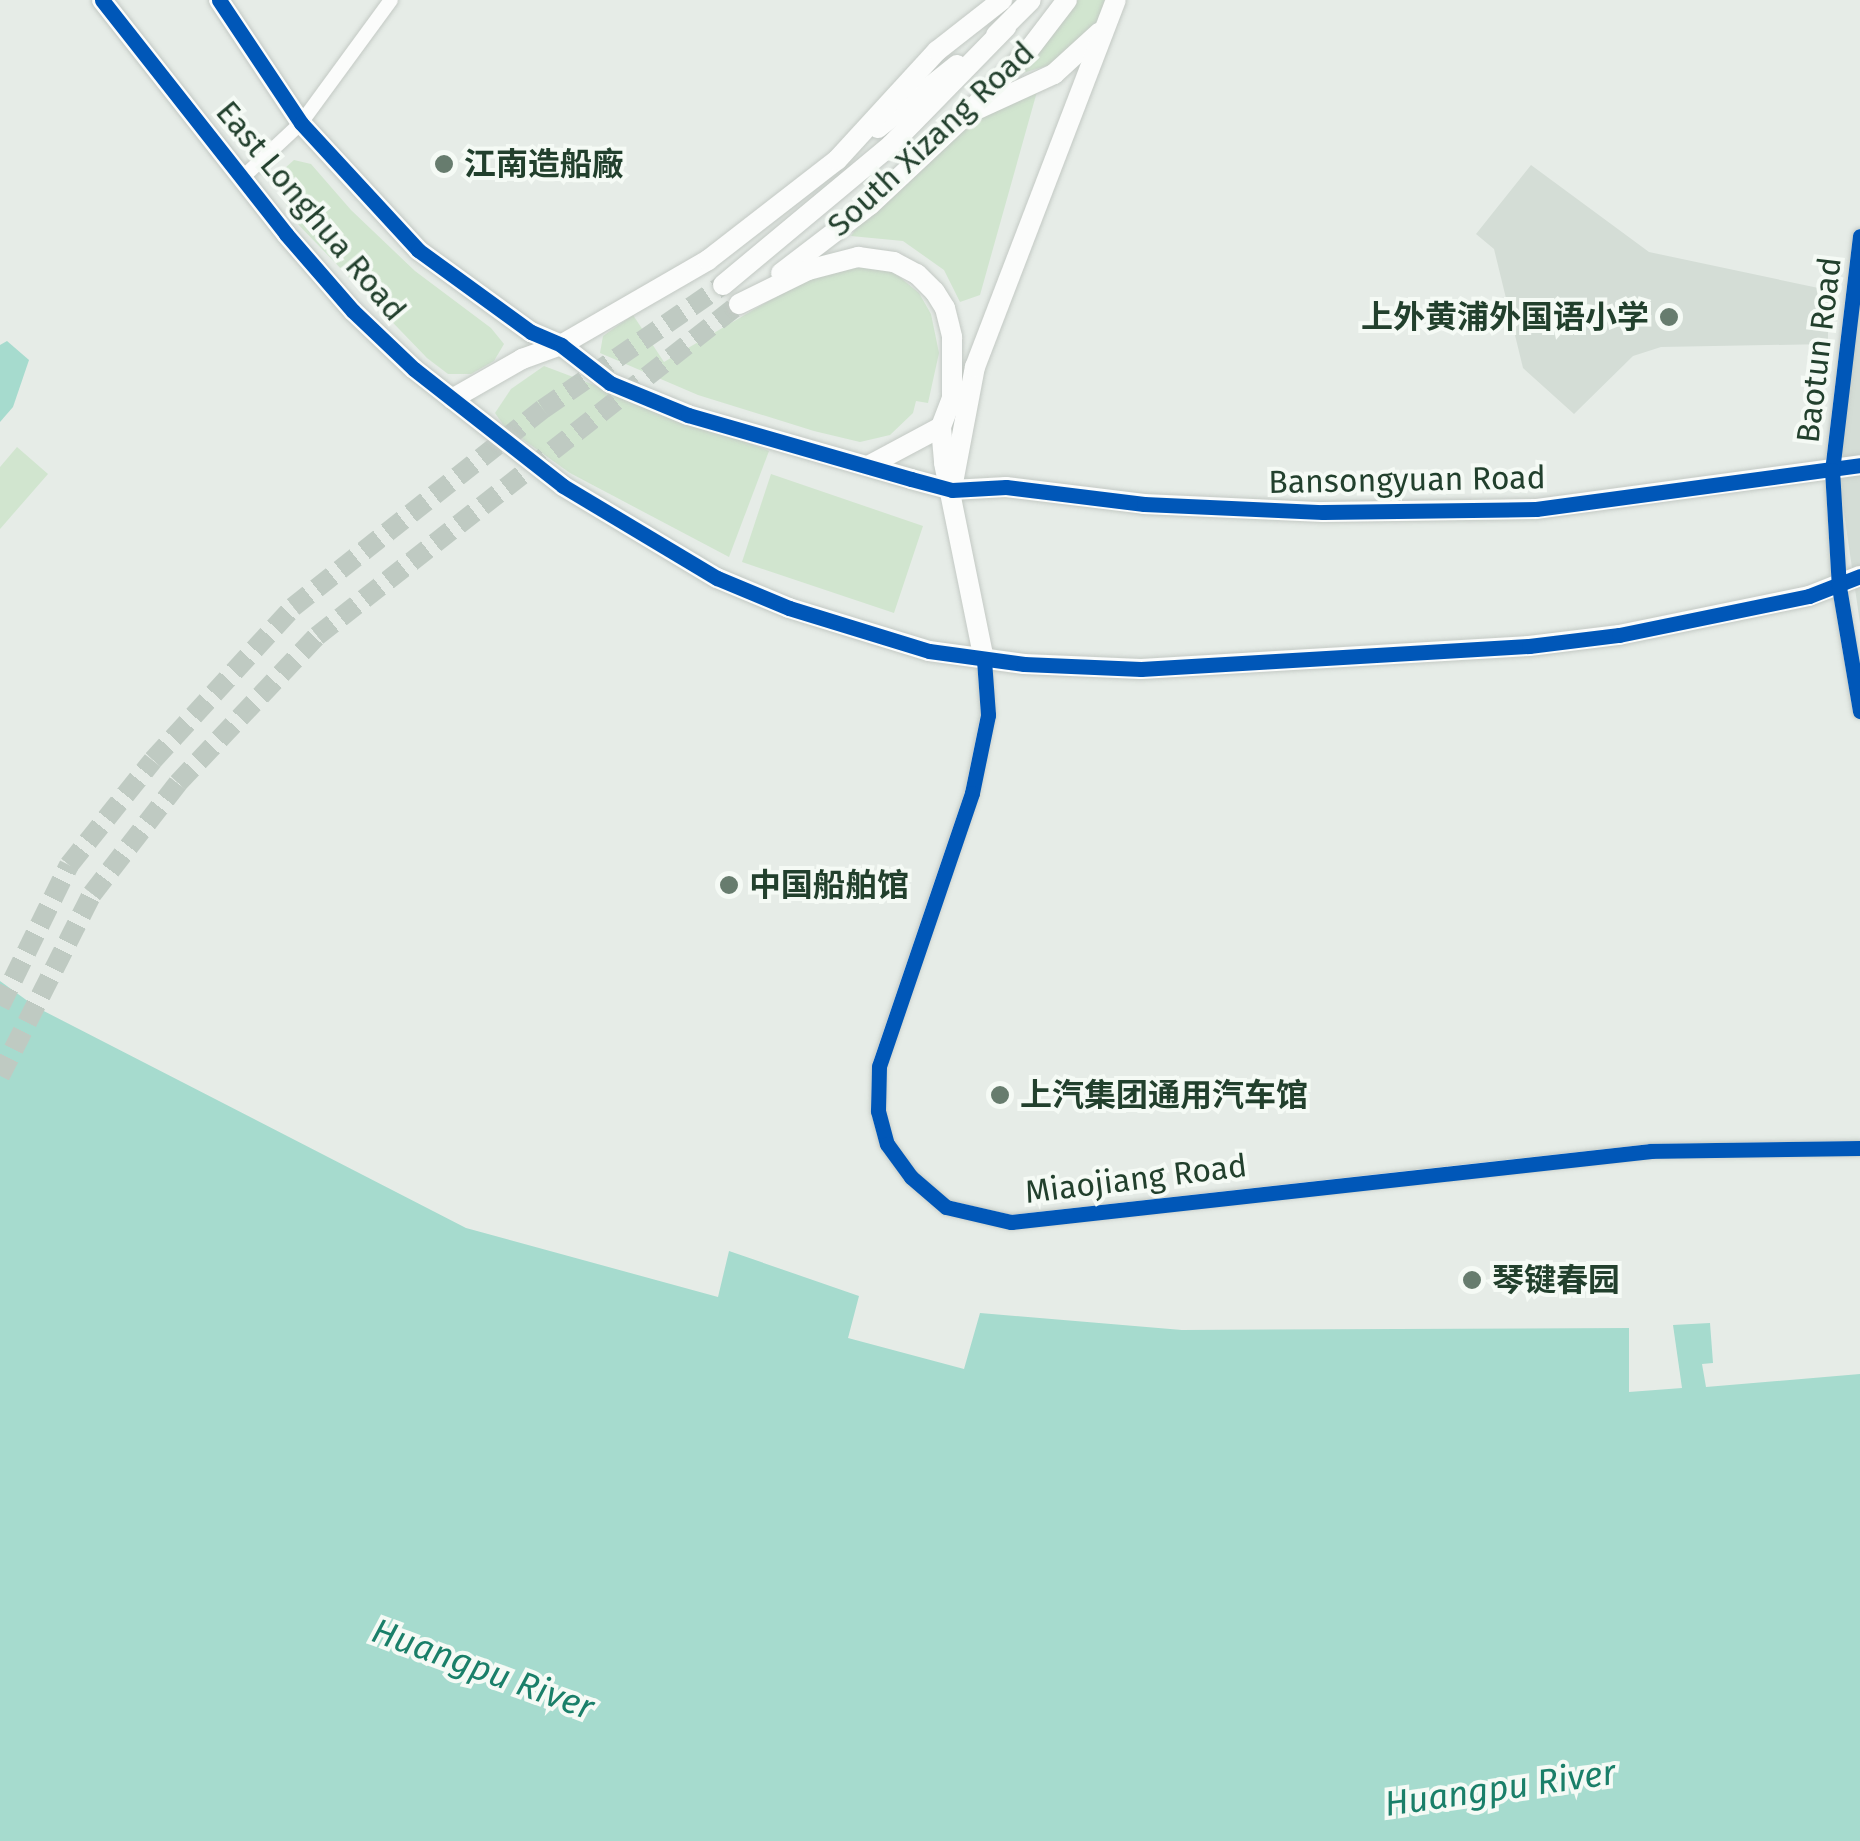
<!DOCTYPE html>
<html>
<head>
<meta charset="utf-8">
<style>
  body { margin:0 }
  #map { position:relative; width:1860px; height:1841px; overflow:hidden; background:#e6ece7; font-family:"Fira Sans","Noto Sans SC",sans-serif }
  div>[style] { position:absolute }
  .built>* { inset:0; background:#d4ddd6 }
  .green>* { inset:0; background:#d1e5cf }
  .water>* { inset:0; background:#a6dbce }
  .secondary-tunnel>* { height:20px; margin-top:-10px; transform-origin:0; background:repeating-linear-gradient(90deg,#bfcac2 0 20px,transparent 0 30px) }
  .roads { filter:drop-shadow(0 0 2px #c3c9c4) drop-shadow(0 0 2px #c3c9c4) }
  .minor>* { height:14px; margin:-7px; padding:0 7px; transform-origin:7px; border-radius:7px; background:#fbfcfb }
  .secondary>* { height:20px; margin:-10px; padding:0 10px; transform-origin:10px; border-radius:10px; background:#fbfcfb }
  .cycleway>* { height:15px; margin:-7.5px; padding:0 7.5px; transform-origin:7.5px; border-radius:7.5px; background:#0057b8 }
  .dots>* { width:28px; height:28px; translate:-50% -50%; box-sizing:border-box; border:5px solid #f5faf5; border-radius:50% }
  span { translate:-50% -50%; white-space:nowrap; text-align:center; line-height:1.15; -webkit-text-stroke:8px #f5faf5; paint-order:stroke }
  .street-label { font-size:32px; color:#22402d }
  .poi-label { font-size:32px; color:#22402d; font-weight:700 }
  .left { translate:0 -50%; text-align:left }
  .right { translate:-100% -50%; text-align:right }
  .water-label { font-size:35px; color:#1a7f69; font-style:italic }
</style>
</head>
<body>
<div id="map">
  <div class="built">
    <div style="clip-path:polygon(1531px 165px,1649px 252px,1828px 290px,1828px 344px,1661px 347px,1633px 356px,1574px 414px,1523px 368px,1494px 249px,1476px 234px)"></div>
    <div style="clip-path:polygon(1860px 267px,1860px 623px,1832px 430px)"></div>
  </div>
  <div class="green">
    <div style="clip-path:polygon(1078px 0,1107px 0,1098px 25px,1059px 62px,1020px 74px)"></div>
    <div style="clip-path:polygon(1038px 88px,980px 295px,960px 302px,944px 270px,903px 241px,851px 236px,860px 222px,981px 113px)"></div>
    <div style="clip-path:polygon(294px 160px,311px 164px,351px 210px,415px 271px,491px 328px,504px 344px,494px 361px,471px 374px,448px 374px,427px 358px,293px 219px,274px 178px)"></div>
    <div style="clip-path:polygon(868px 264px,896px 274px,919px 293px,931px 314px,939px 353px,928px 403px,916px 401px,913px 413px,890px 435px,860px 442px,814px 431px,698px 395px,600px 353px,603px 336px,633px 315px,664px 362px,817px 273px)"></div>
    <div style="clip-path:polygon(544px 366px,769px 451px,729px 557px,570px 473px,504px 426px,495px 413px,511px 389px)"></div>
    <div style="clip-path:polygon(17px 447px,48px 474px,0 529px,0 467px)"></div>
    <div style="clip-path:polygon(771px 474px,923px 526px,894px 613px,742px 562px)"></div>
  </div>
  <div class="water">
    <div style="clip-path:polygon(7px 341px,29px 360px,13px 407px,0 422px,0 345px)"></div>
    <div style="clip-path:polygon(0 981px,36px 1007px,466px 1228px,718px 1297px,729px 1251px,859px 1296px,848px 1338px,964px 1369px,980px 1313px,1182px 1330px,1629px 1328px,1629px 1392px,1682px 1388px,1673px 1325px,1710px 1323px,1713px 1363px,1702px 1364px,1706px 1387px,1860px 1374px,1860px 1841px,0 1841px)"></div>
  </div>
  <div class="secondary-tunnel">
    <div style="left:0;top:1006px;width:157px;rotate:-63.9deg"></div>
    <div style="left:69px;top:865px;width:134px;rotate:-51.3deg"></div>
    <div style="left:153px;top:760px;width:207px;rotate:-47.5deg"></div>
    <div style="left:293px;top:607px;width:319px;rotate:-38.4deg"></div>
    <div style="left:543px;top:409px;width:219px;rotate:-34.6deg"></div>
    <div style="left:0;top:1076px;width:204px;rotate:-63.2deg"></div>
    <div style="left:92px;top:894px;width:140px;rotate:-52.2deg"></div>
    <div style="left:178px;top:783px;width:202px;rotate:-46.6deg"></div>
    <div style="left:317px;top:636px;width:537px;rotate:-38.19deg"></div>
  </div>
  <div class="roads">
    <div class="minor">
      <div style="left:243px;top:177px;width:79px;rotate:-43deg"></div>
      <div style="left:301px;top:123px;width:152px;rotate:-53.8deg"></div>
      <div style="left:1860px;top:236px;width:236px;rotate:96.8deg"></div>
      <div style="left:1832px;top:470px;width:117px;rotate:86.6deg"></div>
      <div style="left:1839px;top:587px;width:126px;rotate:80.4deg"></div>
      <div style="left:984px;top:660px;width:55px;rotate:85.8deg"></div>
      <div style="left:988px;top:715px;width:80px;rotate:101.6deg"></div>
      <div style="left:972px;top:793px;width:288px;rotate:108.8deg"></div>
      <div style="left:879px;top:1066px;width:45px;rotate:91.3deg"></div>
      <div style="left:878px;top:1111px;width:34px;rotate:75deg"></div>
      <div style="left:887px;top:1144px;width:41px;rotate:54deg"></div>
      <div style="left:911px;top:1177px;width:46px;rotate:40.6deg"></div>
      <div style="left:946px;top:1207px;width:67px;rotate:13deg"></div>
      <div style="left:1011px;top:1222px;width:644px;rotate:-6.33deg"></div>
      <div style="left:1651px;top:1151px;width:209px;rotate:-0.8deg"></div>
    </div>
    <div class="secondary">
      <div style="left:102px;top:0;width:298px;rotate:51.8deg"></div>
      <div style="left:286px;top:234px;width:102px;rotate:49deg"></div>
      <div style="left:353px;top:311px;width:84px;rotate:43.6deg"></div>
      <div style="left:414px;top:369px;width:189px;rotate:38.1deg"></div>
      <div style="left:563px;top:486px;width:179px;rotate:30.9deg"></div>
      <div style="left:717px;top:578px;width:78px;rotate:22.6deg"></div>
      <div style="left:789px;top:608px;width:146px;rotate:17.1deg"></div>
      <div style="left:929px;top:651px;width:96px;rotate:7.8deg"></div>
      <div style="left:1024px;top:664px;width:117px;rotate:2.4deg"></div>
      <div style="left:1141px;top:669px;width:389px;rotate:-3.4deg"></div>
      <div style="left:1529px;top:646px;width:91px;rotate:-7deg"></div>
      <div style="left:1619px;top:635px;width:194px;rotate:-11.6deg"></div>
      <div style="left:1809px;top:596px;width:55px;rotate:-21.4deg"></div>
      <div style="left:219px;top:0;width:148px;rotate:56.3deg"></div>
      <div style="left:301px;top:123px;width:173px;rotate:47.3deg"></div>
      <div style="left:418px;top:250px;width:140px;rotate:36deg"></div>
      <div style="left:531px;top:332px;width:33px;rotate:23deg"></div>
      <div style="left:561px;top:345px;width:62px;rotate:37.8deg"></div>
      <div style="left:610px;top:383px;width:84px;rotate:22.3deg"></div>
      <div style="left:688px;top:415px;width:232px;rotate:16deg"></div>
      <div style="left:911px;top:479px;width:42px;rotate:15deg"></div>
      <div style="left:952px;top:490px;width:54px;rotate:-3.2deg"></div>
      <div style="left:1006px;top:487px;width:139px;rotate:7deg"></div>
      <div style="left:1144px;top:504px;width:179px;rotate:2.6deg"></div>
      <div style="left:1323px;top:512px;width:213px;rotate:-0.8deg"></div>
      <div style="left:1536px;top:509px;width:327px;rotate:-7.7deg"></div>
      <div style="left:996px;top:35px;width:49px;rotate:-45deg"></div>
      <div style="left:978px;top:109px;width:84px;rotate:-24.7deg"></div>
      <div style="left:1054px;top:74px;width:62px;rotate:-42.4deg"></div>
      <div style="left:878px;top:128px;width:101px;rotate:-38.6deg"></div>
      <div style="left:781px;top:273px;width:112px;rotate:-37.4deg"></div>
      <div style="left:870px;top:205px;width:132px;rotate:-43.2deg"></div>
      <div style="left:966px;top:115px;width:89px;rotate:-45.9deg"></div>
      <div style="left:1028px;top:51px;width:64px;rotate:-52.6deg"></div>
      <div style="left:723px;top:285px;width:219px;rotate:-39.8deg"></div>
      <div style="left:891px;top:145px;width:165px;rotate:-45.7deg"></div>
      <div style="left:739px;top:304px;width:77px;rotate:-26.2deg"></div>
      <div style="left:808px;top:270px;width:52px;rotate:-14.6deg"></div>
      <div style="left:858px;top:257px;width:36px;rotate:8deg"></div>
      <div style="left:894px;top:262px;width:26px;rotate:28deg"></div>
      <div style="left:917px;top:274px;width:25px;rotate:45deg"></div>
      <div style="left:935px;top:292px;width:19px;rotate:58deg"></div>
      <div style="left:945px;top:308px;width:30px;rotate:76deg"></div>
      <div style="left:952px;top:337px;width:61px;rotate:90deg"></div>
      <div style="left:952px;top:398px;width:31px;rotate:111deg"></div>
      <div style="left:941px;top:427px;width:36px;rotate:85deg"></div>
      <div style="left:944px;top:463px;width:201px;rotate:78.5deg"></div>
      <div style="left:452px;top:399px;width:81px;rotate:-29.7deg"></div>
      <div style="left:522px;top:359px;width:41px;rotate:-19.7deg"></div>
      <div style="left:561px;top:345px;width:170px;rotate:-30deg"></div>
      <div style="left:708px;top:260px;width:163px;rotate:-37.8deg"></div>
      <div style="left:837px;top:160px;width:148px;rotate:-47.5deg"></div>
      <div style="left:937px;top:51px;width:83px;rotate:-38.1deg"></div>
      <div style="left:868px;top:466px;width:83px;rotate:-28.1deg"></div>
      <div style="left:953px;top:483px;width:118px;rotate:-79.3deg"></div>
      <div style="left:975px;top:367px;width:393px;rotate:-69deg"></div>
    </div>
  </div>
  <div class="cycleway">
    <div style="left:102px;top:0;width:298px;rotate:51.8deg"></div>
    <div style="left:286px;top:234px;width:102px;rotate:49deg"></div>
    <div style="left:353px;top:311px;width:84px;rotate:43.6deg"></div>
    <div style="left:414px;top:369px;width:189px;rotate:38.1deg"></div>
    <div style="left:563px;top:486px;width:179px;rotate:30.9deg"></div>
    <div style="left:717px;top:578px;width:78px;rotate:22.6deg"></div>
    <div style="left:789px;top:608px;width:146px;rotate:17.1deg"></div>
    <div style="left:929px;top:651px;width:96px;rotate:7.8deg"></div>
    <div style="left:1024px;top:664px;width:117px;rotate:2.4deg"></div>
    <div style="left:1141px;top:669px;width:389px;rotate:-3.4deg"></div>
    <div style="left:1529px;top:646px;width:91px;rotate:-7deg"></div>
    <div style="left:1619px;top:635px;width:194px;rotate:-11.6deg"></div>
    <div style="left:1809px;top:596px;width:55px;rotate:-21.4deg"></div>
    <div style="left:219px;top:0;width:148px;rotate:56.3deg"></div>
    <div style="left:301px;top:123px;width:173px;rotate:47.3deg"></div>
    <div style="left:418px;top:250px;width:140px;rotate:36deg"></div>
    <div style="left:531px;top:332px;width:33px;rotate:23deg"></div>
    <div style="left:561px;top:345px;width:62px;rotate:37.8deg"></div>
    <div style="left:610px;top:383px;width:84px;rotate:22.3deg"></div>
    <div style="left:688px;top:415px;width:232px;rotate:16deg"></div>
    <div style="left:911px;top:479px;width:42px;rotate:15deg"></div>
    <div style="left:952px;top:490px;width:54px;rotate:-3.2deg"></div>
    <div style="left:1006px;top:487px;width:139px;rotate:7deg"></div>
    <div style="left:1144px;top:504px;width:179px;rotate:2.6deg"></div>
    <div style="left:1323px;top:512px;width:213px;rotate:-0.8deg"></div>
    <div style="left:1536px;top:509px;width:327px;rotate:-7.7deg"></div>
    <div style="left:1860px;top:236px;width:236px;rotate:96.8deg"></div>
    <div style="left:1832px;top:470px;width:117px;rotate:86.6deg"></div>
    <div style="left:1839px;top:587px;width:126px;rotate:80.4deg"></div>
    <div style="left:984px;top:660px;width:55px;rotate:85.8deg"></div>
    <div style="left:988px;top:715px;width:80px;rotate:101.6deg"></div>
    <div style="left:972px;top:793px;width:288px;rotate:108.8deg"></div>
    <div style="left:879px;top:1066px;width:45px;rotate:91.3deg"></div>
    <div style="left:878px;top:1111px;width:34px;rotate:75deg"></div>
    <div style="left:887px;top:1144px;width:41px;rotate:54deg"></div>
    <div style="left:911px;top:1177px;width:46px;rotate:40.6deg"></div>
    <div style="left:946px;top:1207px;width:67px;rotate:13deg"></div>
    <div style="left:1011px;top:1222px;width:644px;rotate:-6.33deg"></div>
    <div style="left:1651px;top:1151px;width:209px;rotate:-0.8deg"></div>
  </div>
  <div class="dots">
    <div style="left:444px;top:164px;background:#677c6e"></div>
    <div style="left:1669px;top:317px;background:#677c6e"></div>
    <div style="left:729px;top:885px;background:#677c6e"></div>
    <div style="left:1000px;top:1095px;background:#677c6e"></div>
    <div style="left:1472px;top:1280px;background:#677c6e"></div>
  </div>
  <div class="street-label">
    <span style="left:931px;top:139px;rotate:-43deg">South Xizang Road</span>
    <span style="left:311px;top:211px;rotate:50deg">East Longhua Road</span>
    <span style="left:1819px;top:350px;rotate:-83deg">Baotun Road</span>
    <span style="left:1407px;top:480px;rotate:-1deg">Bansongyuan Road</span>
    <span style="left:1136px;top:1179px;rotate:-7deg">Miaojiang Road</span>
  </div>
  <div class="poi-label">
    <span class="left" style="left:464px;top:164px">江南造船廠</span>
    <span class="right" style="left:1649px;top:317px">上外黄浦外国语小学</span>
    <span class="left" style="left:749px;top:885px">中国船舶馆</span>
    <span class="left" style="left:1020px;top:1095px">上汽集团通用汽车馆</span>
    <span class="left" style="left:1492px;top:1280px">琴键春园</span>
  </div>
  <div class="water-label">
    <span style="left:483px;top:1669px;rotate:20deg">Huangpu River</span>
    <span style="left:1500px;top:1788px;rotate:-8deg">Huangpu River</span>
  </div>
</div>
</body>
</html>
